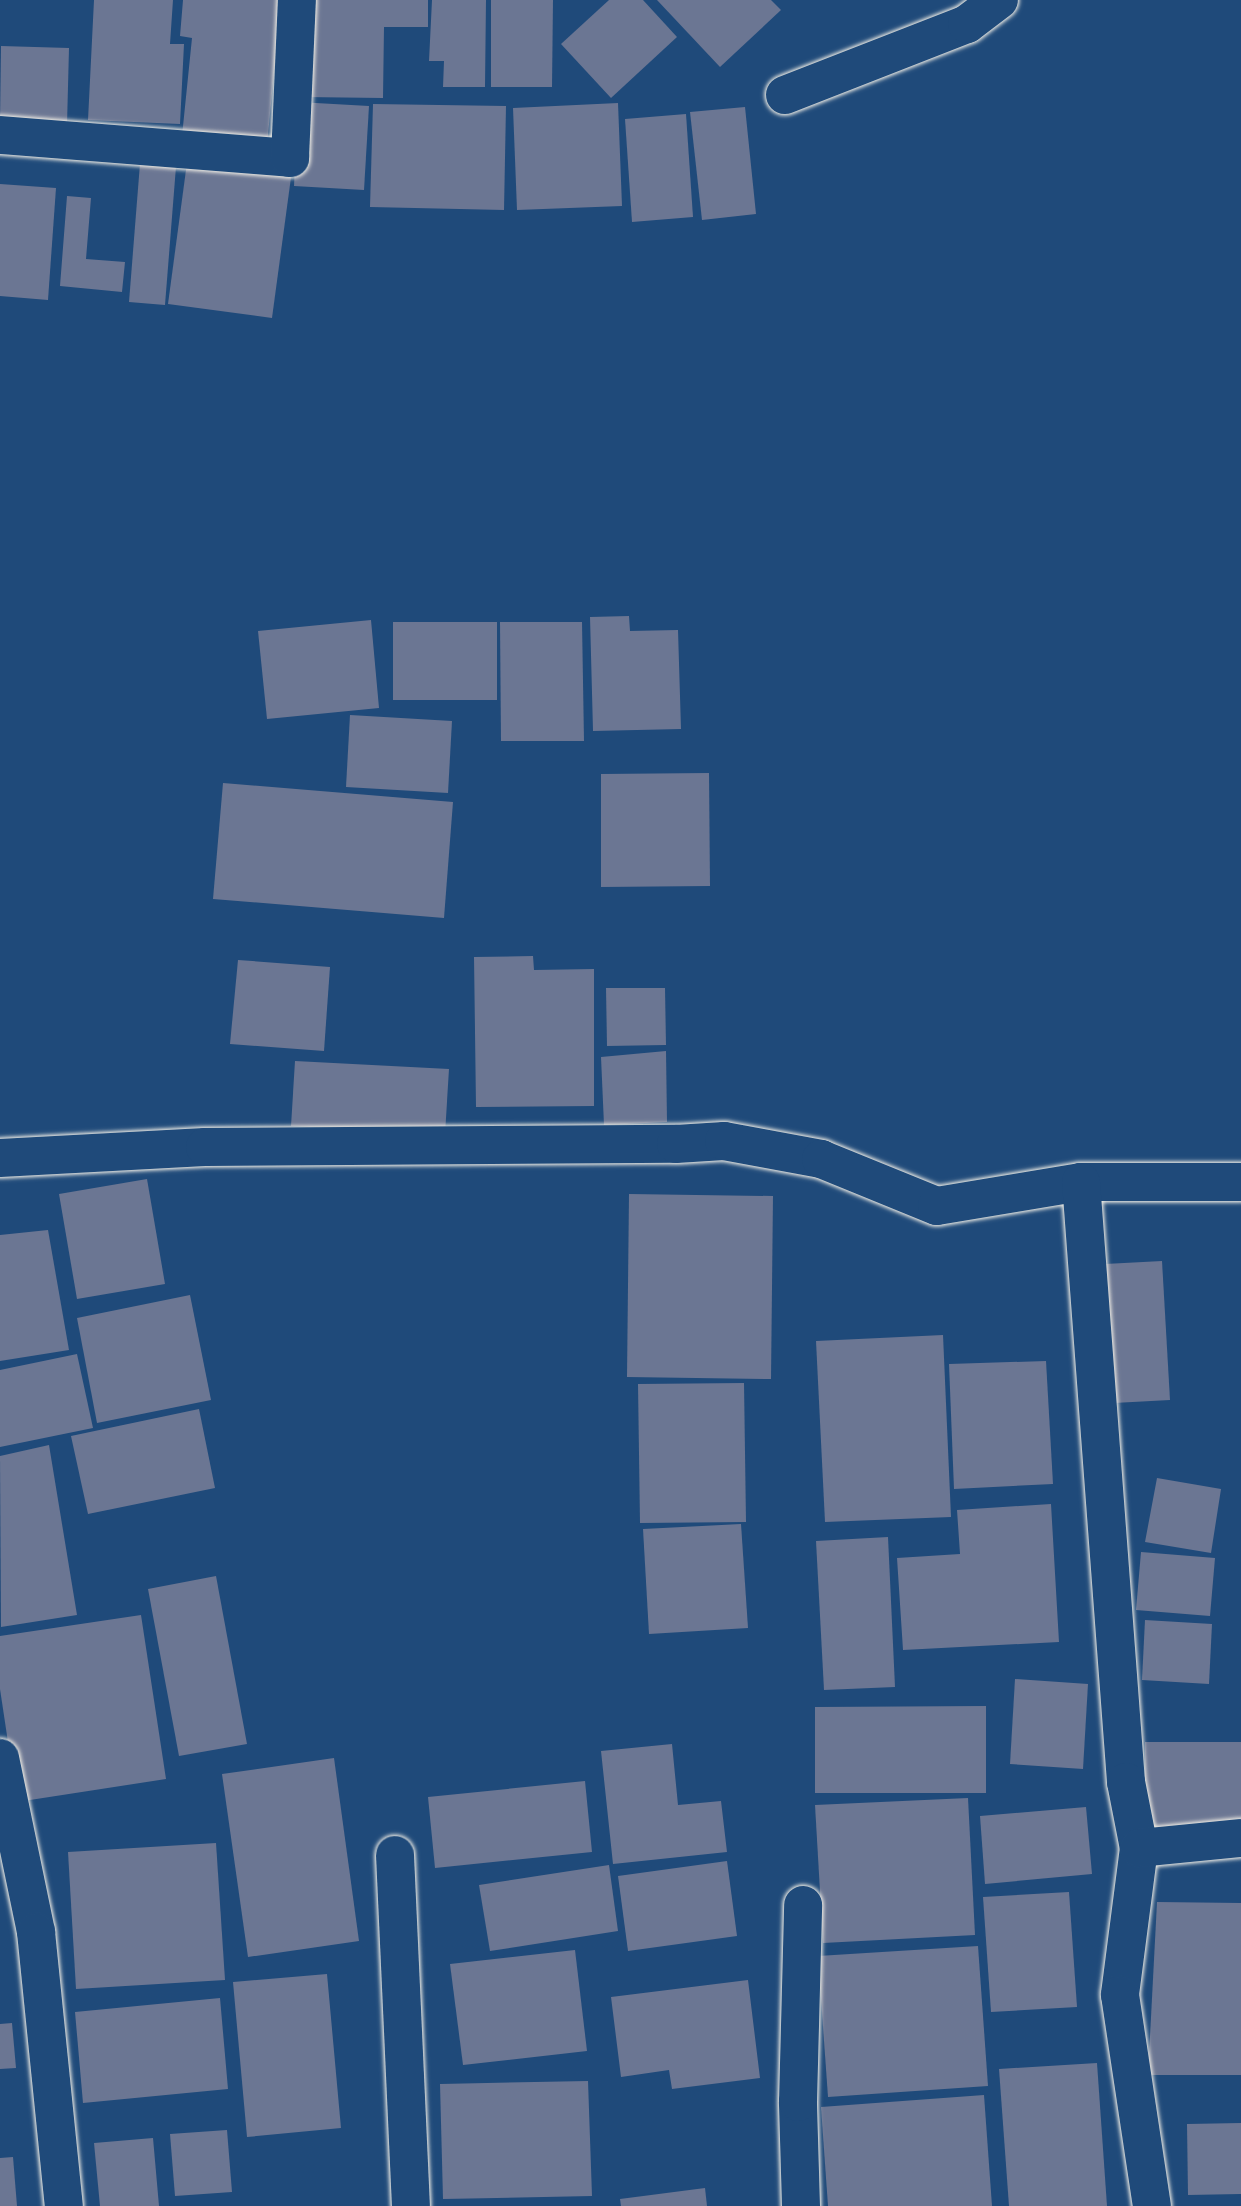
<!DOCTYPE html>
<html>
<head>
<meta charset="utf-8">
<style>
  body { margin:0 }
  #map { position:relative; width:1241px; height:2206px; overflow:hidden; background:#1f4a7a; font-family:Itim,sans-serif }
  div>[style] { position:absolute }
  .building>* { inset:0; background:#6b7693 }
  .roads { filter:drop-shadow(0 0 2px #f4f1e8) drop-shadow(0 0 2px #f4f1e8) }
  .minor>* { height:38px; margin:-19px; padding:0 19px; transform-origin:19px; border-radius:19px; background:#1f4a7a }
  span { translate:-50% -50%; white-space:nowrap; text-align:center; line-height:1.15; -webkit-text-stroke:5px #1f4a7a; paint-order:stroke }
</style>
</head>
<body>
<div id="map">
  <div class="building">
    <div style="clip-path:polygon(94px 0,173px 0,170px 44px,184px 44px,180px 124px,88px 120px)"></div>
    <div style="clip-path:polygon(183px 0,281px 0,267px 145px,182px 136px,192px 38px,180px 36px)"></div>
    <div style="clip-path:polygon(305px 0,428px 0,428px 27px,384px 27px,383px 98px,303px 97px)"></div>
    <div style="clip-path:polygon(432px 0,486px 0,485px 87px,443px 87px,444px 61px,429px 61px)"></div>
    <div style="clip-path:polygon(491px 0,553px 0,552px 87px,491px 87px)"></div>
    <div style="clip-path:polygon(609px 0,643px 0,677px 37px,611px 98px,561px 44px)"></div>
    <div style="clip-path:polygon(657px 0,771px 0,781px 10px,720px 67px)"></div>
    <div style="clip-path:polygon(1px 46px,69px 48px,67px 125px,0 123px)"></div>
    <div style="clip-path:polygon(298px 102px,369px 106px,364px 190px,294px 186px)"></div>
    <div style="clip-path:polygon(618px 103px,622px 206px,517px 210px,513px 108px)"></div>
    <div style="clip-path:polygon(373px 104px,506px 106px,504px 210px,370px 207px)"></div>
    <div style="clip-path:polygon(745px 107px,756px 214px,702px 220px,690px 112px)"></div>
    <div style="clip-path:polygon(686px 114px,693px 217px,632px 222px,625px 119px)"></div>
    <div style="clip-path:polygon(141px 151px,177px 154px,165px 305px,129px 302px)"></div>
    <div style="clip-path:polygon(188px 155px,292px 170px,272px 318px,168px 304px)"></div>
    <div style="clip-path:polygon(0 184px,56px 188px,48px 300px,0 296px)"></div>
    <div style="clip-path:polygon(67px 196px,91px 198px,86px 259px,125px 262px,122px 292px,60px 286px)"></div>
    <div style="clip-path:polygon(629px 616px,630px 631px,678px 630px,681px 729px,593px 731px,590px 617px)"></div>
    <div style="clip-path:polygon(371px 620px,379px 708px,267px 719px,258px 631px)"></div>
    <div style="clip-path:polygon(393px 622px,497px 622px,497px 700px,393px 700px)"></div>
    <div style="clip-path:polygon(500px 622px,582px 622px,584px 741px,501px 741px)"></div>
    <div style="clip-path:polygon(350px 715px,452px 721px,448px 793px,346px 787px)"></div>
    <div style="clip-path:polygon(709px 773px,710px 886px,601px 887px,601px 774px)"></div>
    <div style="clip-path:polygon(223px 783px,453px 802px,444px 918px,213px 899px)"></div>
    <div style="clip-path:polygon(533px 956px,534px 970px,594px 969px,594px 1106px,476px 1107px,474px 957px)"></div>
    <div style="clip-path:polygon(238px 960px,330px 967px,324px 1051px,230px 1044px)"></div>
    <div style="clip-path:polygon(606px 988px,665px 988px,666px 1045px,607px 1046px)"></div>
    <div style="clip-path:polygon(666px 1051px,667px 1122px,604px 1125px,601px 1057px)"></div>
    <div style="clip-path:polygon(295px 1061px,449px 1069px,445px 1134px,291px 1126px)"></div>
    <div style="clip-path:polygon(147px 1179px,165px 1284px,77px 1299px,59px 1194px)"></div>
    <div style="clip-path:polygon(629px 1194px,773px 1196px,771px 1379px,627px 1377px)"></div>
    <div style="clip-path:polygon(48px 1230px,69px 1350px,0 1361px,0 1235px)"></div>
    <div style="clip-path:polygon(1162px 1261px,1170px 1400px,1114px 1403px,1105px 1264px)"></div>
    <div style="clip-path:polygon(190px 1295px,211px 1400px,97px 1423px,77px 1318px)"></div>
    <div style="clip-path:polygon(943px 1335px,951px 1517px,825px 1522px,816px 1341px)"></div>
    <div style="clip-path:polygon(77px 1354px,93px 1428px,0 1447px,0 1370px)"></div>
    <div style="clip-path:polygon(1046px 1361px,1053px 1484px,954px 1489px,949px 1364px)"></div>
    <div style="clip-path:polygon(744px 1383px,746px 1522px,640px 1523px,638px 1384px)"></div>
    <div style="clip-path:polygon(199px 1409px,215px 1488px,88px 1514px,71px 1436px)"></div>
    <div style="clip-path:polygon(49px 1445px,77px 1615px,1px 1627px,0 1456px)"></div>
    <div style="clip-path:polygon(1157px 1478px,1221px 1489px,1211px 1553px,1145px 1542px)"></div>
    <div style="clip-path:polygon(1051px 1504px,1059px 1642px,903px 1650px,897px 1558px,960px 1554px,957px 1510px)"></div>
    <div style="clip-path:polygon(741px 1524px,748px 1628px,649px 1634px,643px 1529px)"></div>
    <div style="clip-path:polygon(888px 1537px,895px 1687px,824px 1690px,816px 1541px)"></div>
    <div style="clip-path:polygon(1141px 1552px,1215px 1558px,1210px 1616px,1136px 1610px)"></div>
    <div style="clip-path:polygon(216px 1576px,247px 1744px,179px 1756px,148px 1589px)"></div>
    <div style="clip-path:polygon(141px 1615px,166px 1779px,17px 1802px,0 1689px,0 1636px)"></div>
    <div style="clip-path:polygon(1145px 1620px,1212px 1624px,1209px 1684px,1142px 1680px)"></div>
    <div style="clip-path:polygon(1015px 1679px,1088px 1684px,1083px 1769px,1010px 1764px)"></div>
    <div style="clip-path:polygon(986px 1706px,986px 1793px,815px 1793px,815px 1707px)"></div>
    <div style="clip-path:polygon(1145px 1742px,1241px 1742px,1241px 1828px,1145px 1827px)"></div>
    <div style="clip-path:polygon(672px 1744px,678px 1805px,721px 1801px,727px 1852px,613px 1864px,601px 1751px)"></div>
    <div style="clip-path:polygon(334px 1758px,359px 1941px,248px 1957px,222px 1774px)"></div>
    <div style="clip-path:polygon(585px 1781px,592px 1852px,435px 1868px,428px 1797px)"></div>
    <div style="clip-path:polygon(968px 1798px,975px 1935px,823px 1943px,815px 1805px)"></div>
    <div style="clip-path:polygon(1086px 1807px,1092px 1874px,985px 1884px,980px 1816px)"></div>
    <div style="clip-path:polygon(216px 1843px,225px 1980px,76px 1989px,68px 1852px)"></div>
    <div style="clip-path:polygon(727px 1861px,737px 1936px,628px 1951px,618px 1876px)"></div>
    <div style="clip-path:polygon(609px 1865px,618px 1931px,490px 1951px,479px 1885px)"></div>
    <div style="clip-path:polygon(1069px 1892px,1077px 2007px,991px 2012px,983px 1897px)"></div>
    <div style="clip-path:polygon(1157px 1902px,1241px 1903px,1241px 2075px,1148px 2075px)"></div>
    <div style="clip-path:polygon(978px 1946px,988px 2086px,828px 2097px,818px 1956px)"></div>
    <div style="clip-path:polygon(575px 1950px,587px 2051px,463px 2065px,450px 1964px)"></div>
    <div style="clip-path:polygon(327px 1974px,341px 2128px,247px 2137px,233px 1982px)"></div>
    <div style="clip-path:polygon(748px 1980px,760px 2078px,672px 2089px,669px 2070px,621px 2077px,611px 1997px)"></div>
    <div style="clip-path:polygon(220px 1998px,228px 2089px,83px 2103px,75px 2012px)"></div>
    <div style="clip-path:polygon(12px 2023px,16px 2068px,0 2069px,0 2024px)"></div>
    <div style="clip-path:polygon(1097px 2063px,1107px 2206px,1009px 2206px,999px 2069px)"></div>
    <div style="clip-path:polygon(588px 2081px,592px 2196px,443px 2199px,440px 2084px)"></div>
    <div style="clip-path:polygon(984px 2095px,992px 2206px,828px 2206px,821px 2107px)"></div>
    <div style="clip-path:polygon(1241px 2123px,1241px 2194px,1188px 2195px,1187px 2124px)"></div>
    <div style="clip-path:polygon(227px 2130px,232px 2192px,175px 2196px,170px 2134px)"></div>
    <div style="clip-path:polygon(153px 2138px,159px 2206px,100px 2206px,94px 2143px)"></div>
    <div style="clip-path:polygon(13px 2157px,17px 2206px,0 2206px,0 2158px)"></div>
    <div style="clip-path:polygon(705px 2188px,707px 2206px,621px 2206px,620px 2199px)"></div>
  </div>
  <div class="roads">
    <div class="minor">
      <div style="left:785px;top:95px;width:195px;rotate:-21.3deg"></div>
      <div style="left:967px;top:24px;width:40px;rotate:-37deg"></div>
      <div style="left:0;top:135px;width:291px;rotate:4.5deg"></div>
      <div style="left:290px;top:158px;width:158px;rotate:-87.5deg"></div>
      <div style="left:0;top:1158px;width:205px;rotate:-3.1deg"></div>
      <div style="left:205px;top:1147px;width:471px;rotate:-0.4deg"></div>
      <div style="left:676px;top:1144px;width:48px;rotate:-3.6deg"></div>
      <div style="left:724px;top:1141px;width:99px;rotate:10.5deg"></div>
      <div style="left:821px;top:1159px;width:125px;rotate:22.1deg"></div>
      <div style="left:937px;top:1206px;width:146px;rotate:-9.5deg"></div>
      <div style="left:1081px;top:1182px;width:160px"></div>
      <div style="left:1081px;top:1182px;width:602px;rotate:85.71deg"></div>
      <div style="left:1126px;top:1782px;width:67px;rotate:78.9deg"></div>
      <div style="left:1139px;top:1848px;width:148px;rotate:97.4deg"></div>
      <div style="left:1120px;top:1995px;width:213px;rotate:81.4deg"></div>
      <div style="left:0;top:1758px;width:178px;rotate:78.3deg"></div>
      <div style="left:36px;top:1932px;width:275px;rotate:84.2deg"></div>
      <div style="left:1139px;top:1848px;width:102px;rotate:-5.6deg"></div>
      <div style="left:395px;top:1855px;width:351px;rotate:87.4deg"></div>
      <div style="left:801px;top:2206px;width:104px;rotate:-91.7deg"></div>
      <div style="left:798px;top:2102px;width:197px;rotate:-88.5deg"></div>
    </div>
  </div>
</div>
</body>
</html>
